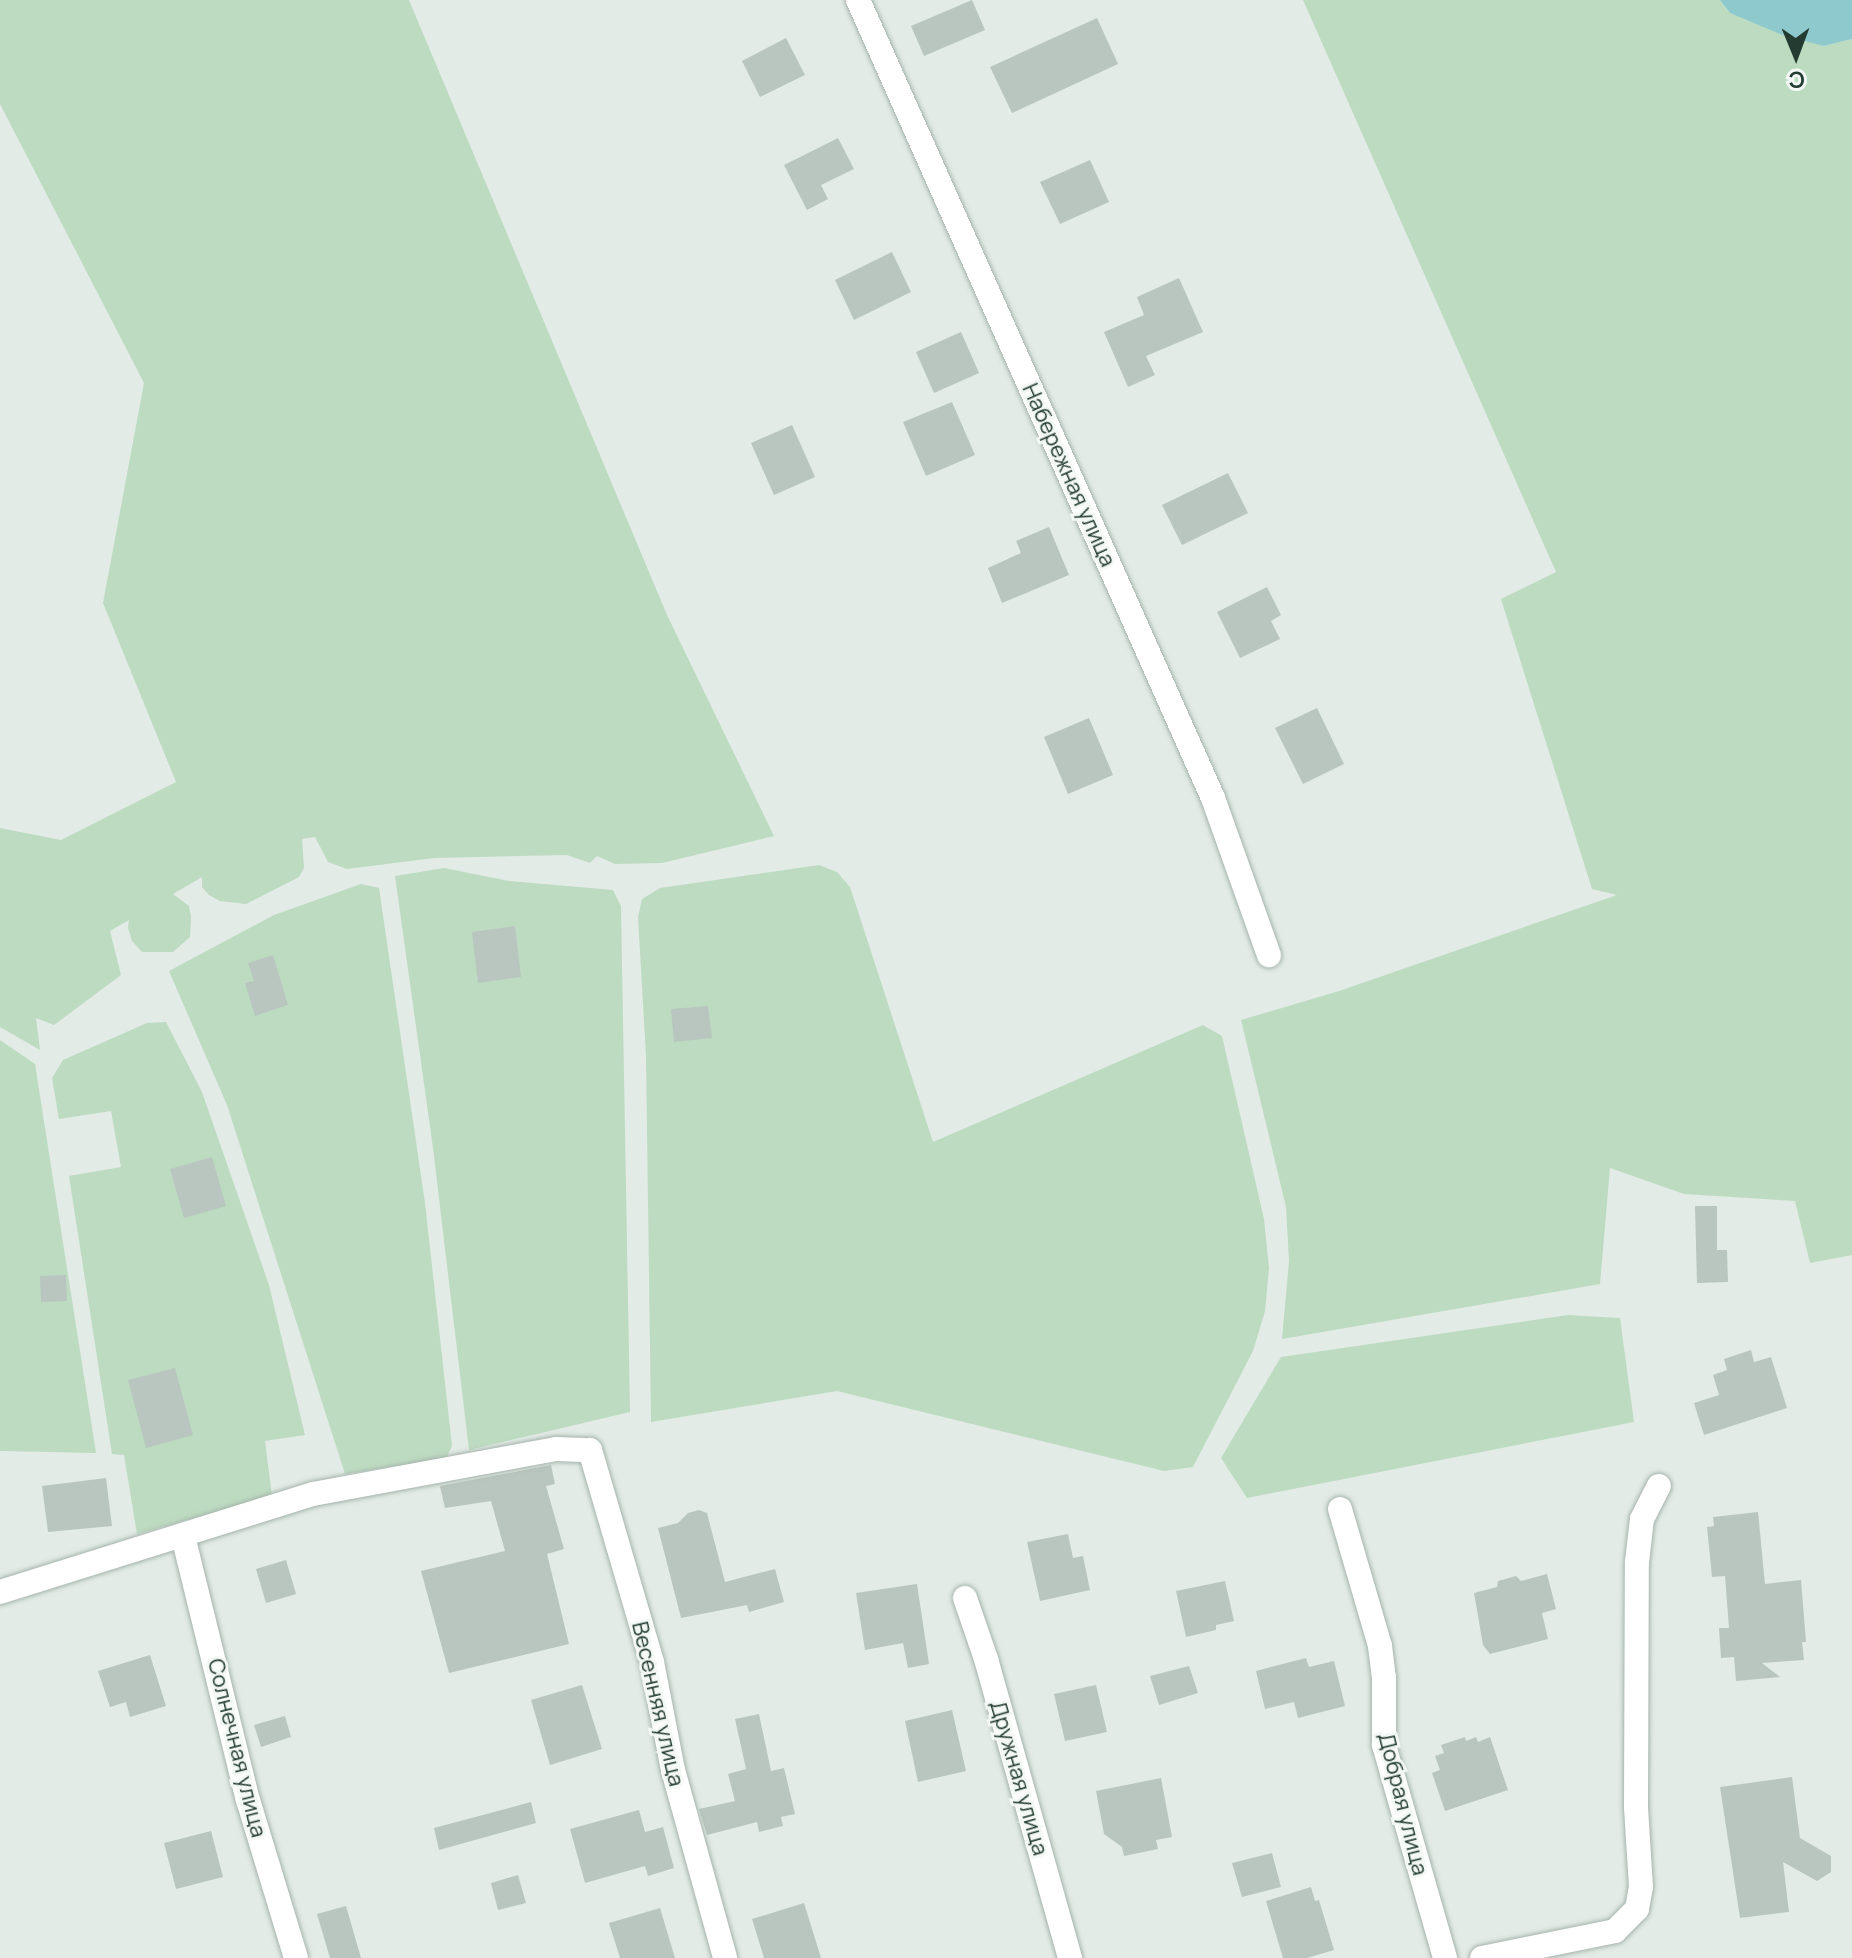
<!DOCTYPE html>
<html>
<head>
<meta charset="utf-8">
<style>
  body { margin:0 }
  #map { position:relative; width:1852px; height:1958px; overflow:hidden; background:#e2ebe6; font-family:Manrope,sans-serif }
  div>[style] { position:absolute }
  .green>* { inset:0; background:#bddbc1 }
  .water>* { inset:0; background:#8ecacd }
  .building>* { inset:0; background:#b8c6bf }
  .roads { filter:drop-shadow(0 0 2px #a5b3ac) drop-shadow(0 0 2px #a5b3ac) }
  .minor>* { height:24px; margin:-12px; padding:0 12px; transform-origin:12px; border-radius:12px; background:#fff }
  span { translate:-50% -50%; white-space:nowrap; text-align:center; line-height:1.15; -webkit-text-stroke:6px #f3f8f5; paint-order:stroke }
  .street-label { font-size:22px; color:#243b32 }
  .north { position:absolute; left:1756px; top:16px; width:80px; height:80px; -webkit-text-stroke:6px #f3f8f5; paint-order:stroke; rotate:179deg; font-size:22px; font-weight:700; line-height:32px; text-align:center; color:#243b32 }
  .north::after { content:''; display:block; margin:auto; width:28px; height:36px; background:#243b32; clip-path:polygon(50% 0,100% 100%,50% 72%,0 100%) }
</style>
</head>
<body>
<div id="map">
  <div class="green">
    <div style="clip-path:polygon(0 0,409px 0,667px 615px,774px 836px,662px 863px,615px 864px,597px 856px,590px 863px,567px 855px,434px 858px,347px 869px,328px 862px,315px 837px,302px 839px,304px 868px,299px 877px,246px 904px,220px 901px,209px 895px,202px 887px,202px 877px,173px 894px,189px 906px,191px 917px,190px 937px,173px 952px,142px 952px,132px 941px,128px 928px,129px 920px,110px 931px,121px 975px,54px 1025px,36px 1018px,40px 1050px,0 1027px,0 828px,61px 840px,176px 782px,103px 603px,144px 383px,0 104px)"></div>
    <div style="clip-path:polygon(1303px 0,1720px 0,1730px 13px,1824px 46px,1852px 39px,1852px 1255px,1810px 1263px,1795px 1201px,1684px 1194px,1610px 1168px,1600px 1284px,1282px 1339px,1289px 1261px,1286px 1207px,1241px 1020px,1339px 991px,1617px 895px,1592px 889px,1501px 599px,1556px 572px)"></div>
    <div style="clip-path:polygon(819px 865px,837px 872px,850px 887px,933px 1142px,1203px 1025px,1222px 1036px,1264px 1219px,1269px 1268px,1265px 1311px,1253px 1351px,1193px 1467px,1164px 1471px,837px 1391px,651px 1422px,646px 1056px,638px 917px,642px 899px,660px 888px)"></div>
    <div style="clip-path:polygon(444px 868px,509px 881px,613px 890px,621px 906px,630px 1412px,469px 1450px,433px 1148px,395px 876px)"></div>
    <div style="clip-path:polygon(361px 884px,379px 888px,425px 1203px,452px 1446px,446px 1458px,345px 1474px,227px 1105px,169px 971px,274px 915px)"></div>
    <div style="clip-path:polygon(166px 1022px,202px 1092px,269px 1285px,305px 1435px,265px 1441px,272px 1496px,137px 1534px,124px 1455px,112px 1454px,69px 1176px,121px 1167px,111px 1111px,59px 1119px,52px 1078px,63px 1060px,147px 1023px)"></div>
    <div style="clip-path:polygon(0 1040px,35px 1064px,96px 1453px,0 1451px)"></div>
    <div style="clip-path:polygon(1568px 1315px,1620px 1318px,1634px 1422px,1247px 1498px,1221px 1458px,1281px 1357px)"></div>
  </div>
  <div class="water">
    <div style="clip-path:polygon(1720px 0,1852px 0,1852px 39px,1824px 46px,1785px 36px,1730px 13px)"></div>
  </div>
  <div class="building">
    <div style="clip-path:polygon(972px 0,985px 30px,924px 56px,911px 26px)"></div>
    <div style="clip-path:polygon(1097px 18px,1118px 64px,1012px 113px,990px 67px)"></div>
    <div style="clip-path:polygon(786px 38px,805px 75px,760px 97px,742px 61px)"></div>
    <div style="clip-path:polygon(838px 138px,854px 169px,821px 185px,828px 199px,807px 210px,784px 165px)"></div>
    <div style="clip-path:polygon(1090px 160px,1109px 202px,1060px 224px,1040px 182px)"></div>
    <div style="clip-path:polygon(892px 252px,911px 292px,854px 320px,835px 280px)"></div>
    <div style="clip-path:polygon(1179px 278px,1203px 332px,1146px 356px,1155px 375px,1128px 387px,1104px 332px,1144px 315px,1137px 297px)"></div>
    <div style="clip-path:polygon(961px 332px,979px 373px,934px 393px,916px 352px)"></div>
    <div style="clip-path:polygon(952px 402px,975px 455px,926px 476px,903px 422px)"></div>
    <div style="clip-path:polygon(792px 425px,815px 477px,774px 495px,751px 443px)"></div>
    <div style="clip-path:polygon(1228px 473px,1248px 513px,1182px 545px,1162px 505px)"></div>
    <div style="clip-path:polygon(1049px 527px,1069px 575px,1002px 603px,988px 568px,1021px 553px,1016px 541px)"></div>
    <div style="clip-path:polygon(1267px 587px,1281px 615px,1271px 621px,1280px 639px,1240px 658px,1217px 612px)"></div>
    <div style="clip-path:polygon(1317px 708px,1344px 764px,1303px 784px,1275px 728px)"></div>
    <div style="clip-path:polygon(1089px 718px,1113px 775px,1068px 794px,1044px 737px)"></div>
    <div style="clip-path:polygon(515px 926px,521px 977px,478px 983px,472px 932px)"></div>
    <div style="clip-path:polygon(273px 955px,288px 1005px,255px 1016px,245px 983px,254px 981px,248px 963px)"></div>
    <div style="clip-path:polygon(708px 1006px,712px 1038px,674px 1042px,671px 1009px)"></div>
    <div style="clip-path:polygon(212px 1157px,226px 1206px,184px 1218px,170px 1169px)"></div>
    <div style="clip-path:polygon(1695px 1206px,1717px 1206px,1717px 1250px,1727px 1250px,1728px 1282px,1697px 1283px)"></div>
    <div style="clip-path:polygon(66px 1275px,67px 1301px,41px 1302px,40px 1276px)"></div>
    <div style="clip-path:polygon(1751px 1350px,1754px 1362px,1771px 1357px,1787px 1408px,1704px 1435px,1694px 1403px,1719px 1395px,1713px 1375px,1727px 1370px,1724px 1359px)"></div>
    <div style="clip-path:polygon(175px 1368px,193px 1435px,146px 1448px,128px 1380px)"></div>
    <div style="clip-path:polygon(551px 1465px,555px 1484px,546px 1486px,564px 1549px,547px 1554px,569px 1644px,449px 1673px,421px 1571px,505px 1551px,491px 1501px,445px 1508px,440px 1486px)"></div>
    <div style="clip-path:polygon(106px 1478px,112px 1526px,48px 1532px,42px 1486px)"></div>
    <div style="clip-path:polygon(699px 1510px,707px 1513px,725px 1582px,775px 1569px,784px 1602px,749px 1612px,747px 1605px,681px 1618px,658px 1528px,678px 1523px,688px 1513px)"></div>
    <div style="clip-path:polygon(1758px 1512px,1765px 1584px,1801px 1580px,1806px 1642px,1802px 1642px,1804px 1660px,1762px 1663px,1780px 1677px,1736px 1681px,1734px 1657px,1721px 1658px,1719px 1628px,1729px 1628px,1725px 1576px,1712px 1577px,1707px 1527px,1714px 1526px,1713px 1517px)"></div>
    <div style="clip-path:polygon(1068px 1534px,1073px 1558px,1083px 1556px,1090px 1590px,1040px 1601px,1027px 1542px)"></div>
    <div style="clip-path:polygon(286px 1560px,296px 1594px,266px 1603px,256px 1569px)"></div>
    <div style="clip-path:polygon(1547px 1574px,1556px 1609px,1542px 1613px,1548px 1639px,1490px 1654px,1483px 1645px,1474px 1593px,1497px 1587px,1498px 1581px,1516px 1576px,1521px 1581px)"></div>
    <div style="clip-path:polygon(1225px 1581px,1234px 1621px,1216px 1625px,1216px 1630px,1186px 1637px,1176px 1591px)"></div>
    <div style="clip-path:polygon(917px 1584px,929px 1664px,908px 1668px,903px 1643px,865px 1650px,856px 1593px)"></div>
    <div style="clip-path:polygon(150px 1655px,166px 1706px,130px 1717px,126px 1702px,110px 1707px,98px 1671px)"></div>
    <div style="clip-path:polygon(1306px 1658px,1309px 1667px,1334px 1661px,1345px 1706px,1298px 1718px,1294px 1702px,1265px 1709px,1256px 1671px)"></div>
    <div style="clip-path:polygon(1189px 1666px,1198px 1693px,1159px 1705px,1150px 1676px)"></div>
    <div style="clip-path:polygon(582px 1685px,602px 1749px,550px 1765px,531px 1700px)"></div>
    <div style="clip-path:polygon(1096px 1685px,1107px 1732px,1065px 1741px,1054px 1694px)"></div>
    <div style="clip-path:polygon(952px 1710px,966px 1771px,918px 1782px,905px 1721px)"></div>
    <div style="clip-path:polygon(759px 1714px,771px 1771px,784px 1768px,795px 1814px,781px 1817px,783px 1826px,759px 1832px,757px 1822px,707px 1835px,699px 1809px,735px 1801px,728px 1774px,746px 1769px,735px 1719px)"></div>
    <div style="clip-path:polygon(285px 1716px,291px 1737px,261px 1747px,254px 1725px)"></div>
    <div style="clip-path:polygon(1465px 1737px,1466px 1741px,1476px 1737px,1478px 1742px,1490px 1737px,1508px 1790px,1445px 1811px,1432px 1773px,1440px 1770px,1435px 1756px,1444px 1753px,1441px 1745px)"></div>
    <div style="clip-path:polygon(1792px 1777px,1800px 1838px,1831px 1856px,1831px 1872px,1817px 1881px,1783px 1862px,1789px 1912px,1740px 1918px,1720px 1787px)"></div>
    <div style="clip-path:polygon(1161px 1778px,1172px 1837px,1156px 1840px,1158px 1849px,1124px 1856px,1122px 1847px,1104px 1834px,1096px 1791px)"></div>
    <div style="clip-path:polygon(531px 1802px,536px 1823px,439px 1850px,434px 1828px)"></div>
    <div style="clip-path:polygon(639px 1810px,645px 1832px,663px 1827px,674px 1868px,648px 1876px,645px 1866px,585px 1883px,570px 1829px)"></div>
    <div style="clip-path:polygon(211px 1831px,223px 1877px,176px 1889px,164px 1843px)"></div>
    <div style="clip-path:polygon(1272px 1853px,1281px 1887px,1242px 1897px,1232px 1863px)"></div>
    <div style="clip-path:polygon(518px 1875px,526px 1903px,498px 1910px,491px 1883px)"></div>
    <div style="clip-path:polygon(1311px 1887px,1315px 1901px,1319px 1900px,1334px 1950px,1307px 1958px,1283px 1958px,1266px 1901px)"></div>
    <div style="clip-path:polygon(804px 1903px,821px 1958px,764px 1958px,752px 1919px)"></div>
    <div style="clip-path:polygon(346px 1906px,361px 1958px,330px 1958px,317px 1914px)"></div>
    <div style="clip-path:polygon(660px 1908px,675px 1958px,620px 1958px,609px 1923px)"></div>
  </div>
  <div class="roads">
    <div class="minor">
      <div style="left:858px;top:0;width:873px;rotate:66.02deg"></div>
      <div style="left:1213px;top:798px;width:167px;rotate:70.4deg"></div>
      <div style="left:1340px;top:1509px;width:143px;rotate:73.7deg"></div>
      <div style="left:1380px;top:1646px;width:31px;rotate:83deg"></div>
      <div style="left:1384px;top:1677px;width:68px;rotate:90deg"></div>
      <div style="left:1384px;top:1745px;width:222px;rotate:74deg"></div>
      <div style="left:183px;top:1536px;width:272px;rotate:76.2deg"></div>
      <div style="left:248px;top:1800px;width:165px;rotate:73.1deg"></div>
      <div style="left:0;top:1592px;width:328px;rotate:-17.4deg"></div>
      <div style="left:313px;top:1494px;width:247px;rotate:-10.5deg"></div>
      <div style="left:556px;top:1449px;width:34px;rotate:2deg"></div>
      <div style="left:590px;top:1450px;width:221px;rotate:73.7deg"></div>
      <div style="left:652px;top:1662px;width:110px;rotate:79deg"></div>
      <div style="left:673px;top:1770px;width:195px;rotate:74.5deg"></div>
      <div style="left:965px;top:1598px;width:65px;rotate:71deg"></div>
      <div style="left:986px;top:1659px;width:311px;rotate:74.3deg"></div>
      <div style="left:1482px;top:1958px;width:136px;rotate:-11.5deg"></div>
      <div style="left:1615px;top:1931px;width:31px;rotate:-45deg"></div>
      <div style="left:1637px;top:1909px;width:22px;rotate:-80deg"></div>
      <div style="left:1641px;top:1887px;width:80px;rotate:-93.6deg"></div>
      <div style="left:1636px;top:1807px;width:245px;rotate:-89.8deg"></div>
      <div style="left:1637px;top:1562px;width:43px;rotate:-83.4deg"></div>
      <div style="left:1642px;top:1519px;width:37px;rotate:-63deg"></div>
    </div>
  </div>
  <div class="street-label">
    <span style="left:1069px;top:475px;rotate:66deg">Набережная улица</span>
    <span style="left:658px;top:1704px;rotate:77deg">Весенняя улица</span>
    <span style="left:237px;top:1748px;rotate:76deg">Солнечная улица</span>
    <span style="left:1019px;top:1778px;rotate:74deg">Дружная улица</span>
    <span style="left:1403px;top:1804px;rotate:76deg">Добрая улица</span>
  </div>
  <div class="north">С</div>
</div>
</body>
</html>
